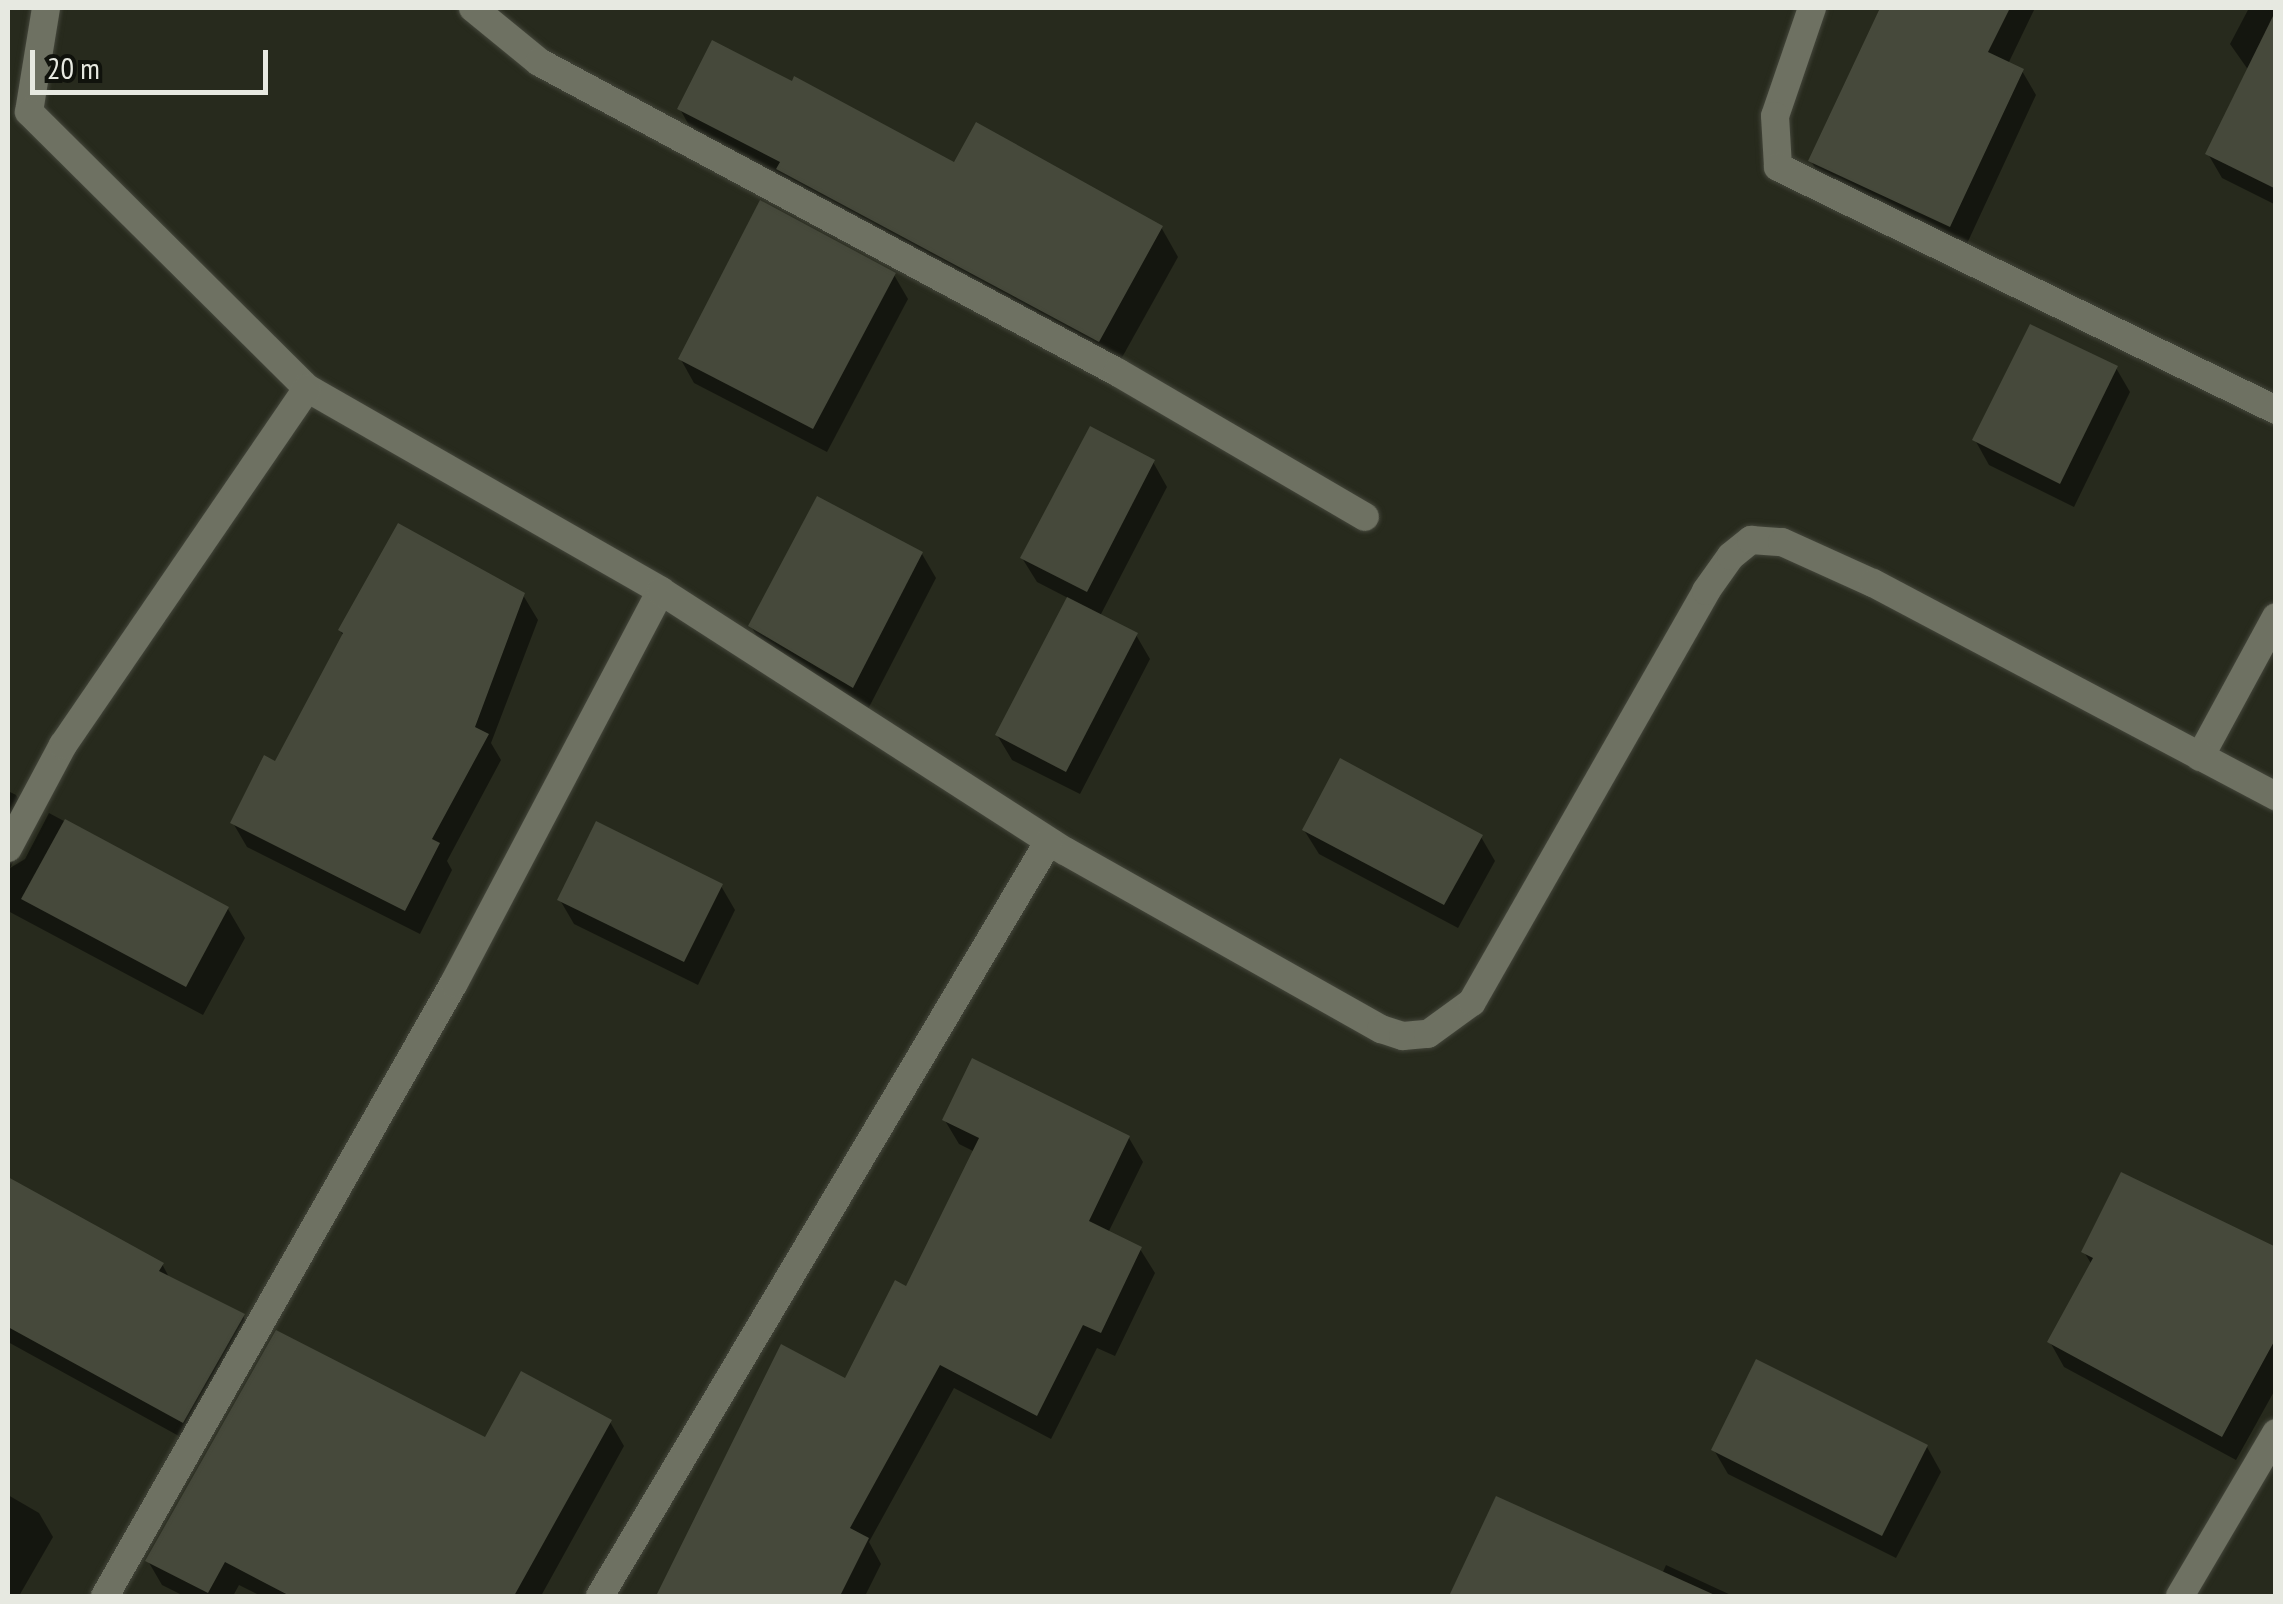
<!DOCTYPE html>
<html>
<head>
<meta charset="utf-8">
<style>
  body { margin:0 }
  #map { position:relative; width:2283px; height:1604px; overflow:hidden; background:#272a1d; font-family:"PT Sans Narrow",sans-serif }
  div>[style] { position:absolute }
  .shadow>* { inset:0; background:#0007 }
  .building>* { inset:0; background:#46493b }
  .roads { filter:drop-shadow(0 0 2px #44463b) drop-shadow(0 0 2px #44463b) }
  .minor>* { height:28px; margin:-14px; padding:0 14px; transform-origin:14px; border-radius:14px; background:#6e7162 }
  span { translate:-50% -50%; white-space:nowrap; text-align:center; line-height:1.15; -webkit-text-stroke:10px #10120c; paint-order:stroke }
  .frame { position:absolute; inset:0; border:10px solid #e7e9e1; pointer-events:none }
  .scale { position:absolute; left:30px; top:50px; width:238px; height:45px; box-sizing:border-box; border:5px solid #e7e9e1; border-top:0; padding-left:12px; font-size:30px; line-height:35px; white-space:nowrap; color:#e7e9e1; -webkit-text-stroke:8px #10120c; paint-order:stroke }
</style>
</head>
<body>
<div id="map">
  <div class="shadow">
    <div style="clip-path:polygon(1883px 8px,2035px 8px,2008px 64px,2022px 71px,2036px 95px,1964px 250px,1825px 185px,1811px 161px)"></div>
    <div style="clip-path:polygon(2249px 8px,2276px 8px,2276px 205px,2222px 178px,2208px 154px,2249px 71px,2230px 44px)"></div>
    <div style="clip-path:polygon(680px 109px,955px 165px,1161px 227px,1178px 257px,1115px 370px,696px 138px)"></div>
    <div style="clip-path:polygon(894px 275px,908px 299px,827px 452px,694px 383px,680px 358px)"></div>
    <div style="clip-path:polygon(2116px 368px,2130px 392px,2074px 507px,1989px 465px,1975px 440px)"></div>
    <div style="clip-path:polygon(1153px 462px,1167px 487px,1100px 616px,1136px 635px,1150px 659px,1080px 794px,1012px 760px,997px 735px,1068px 598px,1037px 582px,1022px 558px)"></div>
    <div style="clip-path:polygon(922px 554px,936px 578px,867px 711px,765px 651px,751px 626px)"></div>
    <div style="clip-path:polygon(523px 595px,538px 620px,491px 743px,501px 760px,447px 861px,452px 870px,420px 934px,247px 847px,233px 823px,276px 764px,344px 637px,340px 630px)"></div>
    <div style="clip-path:polygon(8px 791px,16px 795px,33px 825px,10px 868px,25px 859px,49px 813px,228px 909px,245px 938px,203px 1015px,8px 911px)"></div>
    <div style="clip-path:polygon(1304px 830px,1481px 837px,1495px 861px,1458px 928px,1319px 854px)"></div>
    <div style="clip-path:polygon(721px 886px,735px 910px,698px 985px,574px 924px,560px 900px)"></div>
    <div style="clip-path:polygon(944px 1119px,1129px 1138px,1143px 1162px,1108px 1233px,1140px 1249px,1155px 1273px,1115px 1356px,1097px 1348px,1051px 1439px,954px 1388px,869px 1542px,881px 1564px,865px 1596px,658px 1596px,782px 1348px,846px 1382px,908px 1289px,975px 1152px,959px 1144px)"></div>
    <div style="clip-path:polygon(17px 1185px,162px 1264px,170px 1279px,243px 1316px,257px 1341px,197px 1446px,8px 1342px,8px 1202px)"></div>
    <div style="clip-path:polygon(2276px 1250px,2276px 1388px,2236px 1460px,2064px 1367px,2050px 1342px,2092px 1265px,2084px 1252px)"></div>
    <div style="clip-path:polygon(610px 1422px,624px 1446px,541px 1596px,261px 1596px,239px 1585px,233px 1596px,184px 1596px,162px 1585px,148px 1561px,486px 1440px)"></div>
    <div style="clip-path:polygon(1927px 1447px,1941px 1472px,1896px 1558px,1728px 1474px,1714px 1450px)"></div>
    <div style="clip-path:polygon(8px 1495px,39px 1513px,53px 1537px,19px 1596px,8px 1596px)"></div>
    <div style="clip-path:polygon(1497px 1499px,1662px 1574px,1666px 1565px,1733px 1596px,1452px 1596px)"></div>
  </div>
  <div class="building">
    <div style="clip-path:polygon(1880px 8px,2010px 8px,1988px 52px,2024px 69px,1950px 227px,1808px 161px)"></div>
    <div style="clip-path:polygon(2276px 10px,2276px 189px,2205px 154px)"></div>
    <div style="clip-path:polygon(712px 40px,792px 81px,794px 76px,954px 162px,976px 122px,1163px 226px,1099px 342px,776px 169px,780px 162px,677px 109px)"></div>
    <div style="clip-path:polygon(760px 200px,896px 273px,813px 429px,678px 359px)"></div>
    <div style="clip-path:polygon(2030px 324px,2118px 366px,2060px 484px,1972px 440px)"></div>
    <div style="clip-path:polygon(1090px 426px,1155px 460px,1087px 592px,1020px 558px)"></div>
    <div style="clip-path:polygon(817px 496px,923px 552px,853px 688px,748px 626px)"></div>
    <div style="clip-path:polygon(398px 523px,525px 593px,475px 727px,489px 734px,432px 839px,440px 843px,405px 911px,230px 823px,264px 755px,275px 761px,343px 633px,338px 630px)"></div>
    <div style="clip-path:polygon(1067px 597px,1138px 633px,1066px 772px,995px 735px)"></div>
    <div style="clip-path:polygon(1340px 758px,1483px 835px,1444px 905px,1302px 830px)"></div>
    <div style="clip-path:polygon(65px 819px,229px 907px,186px 987px,21px 899px)"></div>
    <div style="clip-path:polygon(596px 821px,723px 884px,684px 962px,557px 900px)"></div>
    <div style="clip-path:polygon(972px 1058px,1130px 1136px,1089px 1221px,1142px 1247px,1101px 1333px,1083px 1325px,1037px 1416px,940px 1365px,850px 1528px,869px 1538px,840px 1596px,656px 1596px,781px 1344px,845px 1378px,895px 1280px,906px 1286px,979px 1138px,942px 1120px)"></div>
    <div style="clip-path:polygon(2121px 1172px,2276px 1247px,2276px 1338px,2222px 1437px,2047px 1342px,2093px 1258px,2081px 1252px)"></div>
    <div style="clip-path:polygon(8px 1177px,164px 1263px,159px 1271px,245px 1314px,183px 1423px,8px 1327px)"></div>
    <div style="clip-path:polygon(276px 1330px,485px 1437px,521px 1371px,612px 1420px,514px 1596px,290px 1596px,225px 1562px,208px 1593px,145px 1561px)"></div>
    <div style="clip-path:polygon(1756px 1359px,1928px 1445px,1882px 1536px,1711px 1450px)"></div>
    <div style="clip-path:polygon(1496px 1496px,1717px 1596px,1449px 1596px)"></div>
  </div>
  <div class="roads">
    <div class="minor">
      <div style="left:46px;top:8px;width:105px;rotate:99.3deg"></div>
      <div style="left:29px;top:112px;width:392px;rotate:44.8deg"></div>
      <div style="left:307px;top:388px;width:408px;rotate:29.8deg"></div>
      <div style="left:473px;top:8px;width:85px;rotate:39.3deg"></div>
      <div style="left:539px;top:62px;width:656px;rotate:28.21deg"></div>
      <div style="left:1117px;top:372px;width:287px;rotate:30.3deg"></div>
      <div style="left:1812px;top:8px;width:114px;rotate:108.9deg"></div>
      <div style="left:1775px;top:116px;width:51px;rotate:86.6deg"></div>
      <div style="left:1778px;top:167px;width:554px;rotate:26.01deg"></div>
      <div style="left:2200px;top:757px;width:159px;rotate:-61.5deg"></div>
      <div style="left:8px;top:848px;width:117px;rotate:-61.9deg"></div>
      <div style="left:63px;top:745px;width:432px;rotate:-55.6deg"></div>
      <div style="left:105px;top:1596px;width:705px;rotate:-60.35deg"></div>
      <div style="left:454px;top:983px;width:443px;rotate:-62.2deg"></div>
      <div style="left:661px;top:591px;width:480px;rotate:32.8deg"></div>
      <div style="left:1065px;top:851px;width:363px;rotate:29.4deg"></div>
      <div style="left:1381px;top:1029px;width:23px;rotate:18deg"></div>
      <div style="left:1403px;top:1036px;width:25px;rotate:-5deg"></div>
      <div style="left:1428px;top:1034px;width:54px;rotate:-36deg"></div>
      <div style="left:1472px;top:1002px;width:473px;rotate:-60.3deg"></div>
      <div style="left:1706px;top:591px;width:43px;rotate:-54.5deg"></div>
      <div style="left:1731px;top:556px;width:26px;rotate:-39deg"></div>
      <div style="left:1751px;top:540px;width:31px;rotate:4deg"></div>
      <div style="left:1782px;top:542px;width:100px;rotate:24.3deg"></div>
      <div style="left:1873px;top:583px;width:456px;rotate:27.9deg"></div>
      <div style="left:600px;top:1596px;width:878px;rotate:-59.26deg"></div>
      <div style="left:2180px;top:1596px;width:189px;rotate:-59.5deg"></div>
    </div>
  </div>
  <div class="frame"></div>
  <div class="scale">20 m</div>
</div>
</body>
</html>
